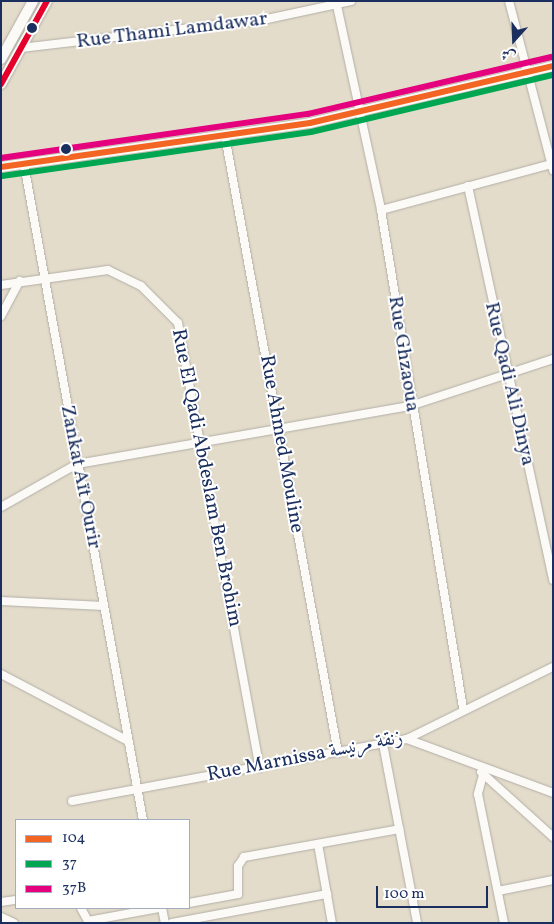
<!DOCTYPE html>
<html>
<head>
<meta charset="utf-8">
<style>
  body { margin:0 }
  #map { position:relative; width:554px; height:924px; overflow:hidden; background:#e4dcca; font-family:Vollkorn,Amiri,serif }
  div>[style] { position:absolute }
  .roads { filter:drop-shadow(0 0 1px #b1aea7) drop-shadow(0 0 1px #b1aea7) }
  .minor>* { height:8px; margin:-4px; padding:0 4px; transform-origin:4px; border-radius:4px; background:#fbfaf7 }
  .major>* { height:10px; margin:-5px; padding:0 5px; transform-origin:5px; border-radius:5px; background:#fbfaf7 }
  .bus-1>* { height:6px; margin:-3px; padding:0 3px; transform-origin:3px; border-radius:3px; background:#f26522 }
  .bus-2>* { height:6px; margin:-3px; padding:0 3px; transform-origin:3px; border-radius:3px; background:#00a651 }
  .bus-3>* { height:6px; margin:-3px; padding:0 3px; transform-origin:3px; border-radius:3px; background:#e5007d }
  .bus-4>* { height:6px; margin:-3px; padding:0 3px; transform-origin:3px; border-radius:3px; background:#e4002b }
  .dots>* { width:14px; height:14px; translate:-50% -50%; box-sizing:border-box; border:2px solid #fff; border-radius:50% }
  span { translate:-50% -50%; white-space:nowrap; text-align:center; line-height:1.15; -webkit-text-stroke:4px #fff; paint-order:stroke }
  .street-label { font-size:20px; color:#1b2f5e }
  .frame { position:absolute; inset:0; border:2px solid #1b2f5e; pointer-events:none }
  .legend { position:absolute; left:15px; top:819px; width:175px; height:90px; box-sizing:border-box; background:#fff; border:1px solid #a4acbf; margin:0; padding:6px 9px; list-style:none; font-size:15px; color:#1b2f5e }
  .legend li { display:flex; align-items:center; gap:10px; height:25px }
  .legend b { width:25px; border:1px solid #a4acbf }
  .north { position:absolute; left:489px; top:15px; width:50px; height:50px; -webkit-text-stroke:4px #fff; paint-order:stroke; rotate:200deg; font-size:14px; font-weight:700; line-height:20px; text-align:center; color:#1b2f5e }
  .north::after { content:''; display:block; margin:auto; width:18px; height:22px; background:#1b2f5e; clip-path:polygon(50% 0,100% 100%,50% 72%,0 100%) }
  .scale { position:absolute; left:376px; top:886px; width:112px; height:22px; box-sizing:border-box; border:2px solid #1b2f5e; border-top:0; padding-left:6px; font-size:15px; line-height:18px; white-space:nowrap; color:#1b2f5e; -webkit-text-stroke:4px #fff; paint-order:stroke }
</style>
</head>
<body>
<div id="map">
  <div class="roads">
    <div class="minor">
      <div style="left:336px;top:1px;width:214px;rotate:77.8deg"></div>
      <div style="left:381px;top:210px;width:505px;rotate:80.65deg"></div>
      <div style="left:509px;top:1px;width:175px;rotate:75.4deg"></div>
      <div style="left:21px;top:48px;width:248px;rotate:-6.7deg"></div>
      <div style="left:267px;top:19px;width:86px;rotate:-12.1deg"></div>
      <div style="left:225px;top:136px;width:627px;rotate:79.62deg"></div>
      <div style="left:24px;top:164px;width:667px;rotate:79.72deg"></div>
      <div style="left:468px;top:186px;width:403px;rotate:77.8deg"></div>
      <div style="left:381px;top:210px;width:176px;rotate:-15.1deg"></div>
      <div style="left:1px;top:285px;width:108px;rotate:-8deg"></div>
      <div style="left:108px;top:270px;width:37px;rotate:26deg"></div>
      <div style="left:141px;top:286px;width:52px;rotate:45deg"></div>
      <div style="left:178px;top:323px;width:452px;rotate:79.6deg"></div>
      <div style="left:1px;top:316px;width:40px;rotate:-62deg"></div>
      <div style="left:1px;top:507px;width:87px;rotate:-29.5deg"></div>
      <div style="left:77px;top:464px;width:338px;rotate:-9.9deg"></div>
      <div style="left:410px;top:406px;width:151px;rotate:-18.2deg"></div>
      <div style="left:1px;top:601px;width:103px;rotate:2.8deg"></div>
      <div style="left:1px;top:674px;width:144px;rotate:27.8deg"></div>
      <div style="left:407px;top:739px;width:156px;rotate:20.3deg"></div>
      <div style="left:383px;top:744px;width:182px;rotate:79.2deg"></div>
      <div style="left:481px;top:772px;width:97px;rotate:42.1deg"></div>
      <div style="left:483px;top:775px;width:20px;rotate:105deg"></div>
      <div style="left:478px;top:794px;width:132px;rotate:78.6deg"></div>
      <div style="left:72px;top:801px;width:341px;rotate:-10.5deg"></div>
      <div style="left:407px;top:739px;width:163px;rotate:-26.3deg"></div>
      <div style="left:318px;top:844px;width:80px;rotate:80deg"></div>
      <div style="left:498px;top:891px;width:56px;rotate:-11.3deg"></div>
      <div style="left:1px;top:902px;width:15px;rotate:-8deg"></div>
      <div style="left:189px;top:903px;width:50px;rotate:-10.4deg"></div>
      <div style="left:238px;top:894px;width:28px;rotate:-90deg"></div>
      <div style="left:238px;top:866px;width:11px;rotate:-56deg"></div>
      <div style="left:244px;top:857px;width:158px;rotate:-10.2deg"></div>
      <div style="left:81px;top:908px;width:15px;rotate:62deg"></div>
      <div style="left:88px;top:921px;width:72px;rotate:-10.4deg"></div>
      <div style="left:162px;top:908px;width:15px;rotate:79deg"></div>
      <div style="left:1px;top:917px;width:14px;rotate:25deg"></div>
      <div style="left:172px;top:923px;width:158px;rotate:-10.6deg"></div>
    </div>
    <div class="major">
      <div style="left:1px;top:59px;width:66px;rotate:-61.1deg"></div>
      <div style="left:1px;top:84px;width:95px;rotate:-61deg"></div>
      <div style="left:1px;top:167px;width:312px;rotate:-8.1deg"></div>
      <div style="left:310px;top:123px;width:250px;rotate:-13.2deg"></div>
    </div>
  </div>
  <div class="bus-1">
    <div style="left:1px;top:167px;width:312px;rotate:-8.1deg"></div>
    <div style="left:310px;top:123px;width:250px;rotate:-13.2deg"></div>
  </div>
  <div class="bus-2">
    <div style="left:2px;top:176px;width:312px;rotate:-8.1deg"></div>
    <div style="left:311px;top:132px;width:249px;rotate:-13.3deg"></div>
  </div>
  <div class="bus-3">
    <div style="left:1px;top:158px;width:310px;rotate:-8.2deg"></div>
    <div style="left:308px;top:114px;width:250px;rotate:-13.2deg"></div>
  </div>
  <div class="bus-4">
    <div style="left:1px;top:84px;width:95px;rotate:-61deg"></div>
  </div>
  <div class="dots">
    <div style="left:32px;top:28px;background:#1b2f5e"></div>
    <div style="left:66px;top:149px;background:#1b2f5e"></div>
  </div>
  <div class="street-label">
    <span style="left:172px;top:31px;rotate:-7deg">Rue Thami Lamdawar</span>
    <span style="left:403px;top:354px;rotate:81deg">Rue Ghzaoua</span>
    <span style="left:509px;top:384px;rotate:77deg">Rue Qadi Ali Dinya</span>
    <span style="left:281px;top:444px;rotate:80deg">Rue Ahmed Mouline</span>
    <span style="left:80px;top:477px;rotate:79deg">Zankat Aït Ourir</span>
    <span style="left:206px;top:478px;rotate:79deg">Rue El Qadi Abdeslam Ben Brohim</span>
    <span style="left:305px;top:757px;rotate:-11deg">Rue Marnissa زنقة مرنيسة</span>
  </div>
  <div class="frame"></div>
  <ul class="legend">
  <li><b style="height:6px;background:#f26522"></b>104</li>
  <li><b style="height:6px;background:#00a651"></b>37</li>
  <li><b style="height:6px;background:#e5007d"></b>37B</li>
  </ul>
  <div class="north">ش</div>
  <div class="scale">100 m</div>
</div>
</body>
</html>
